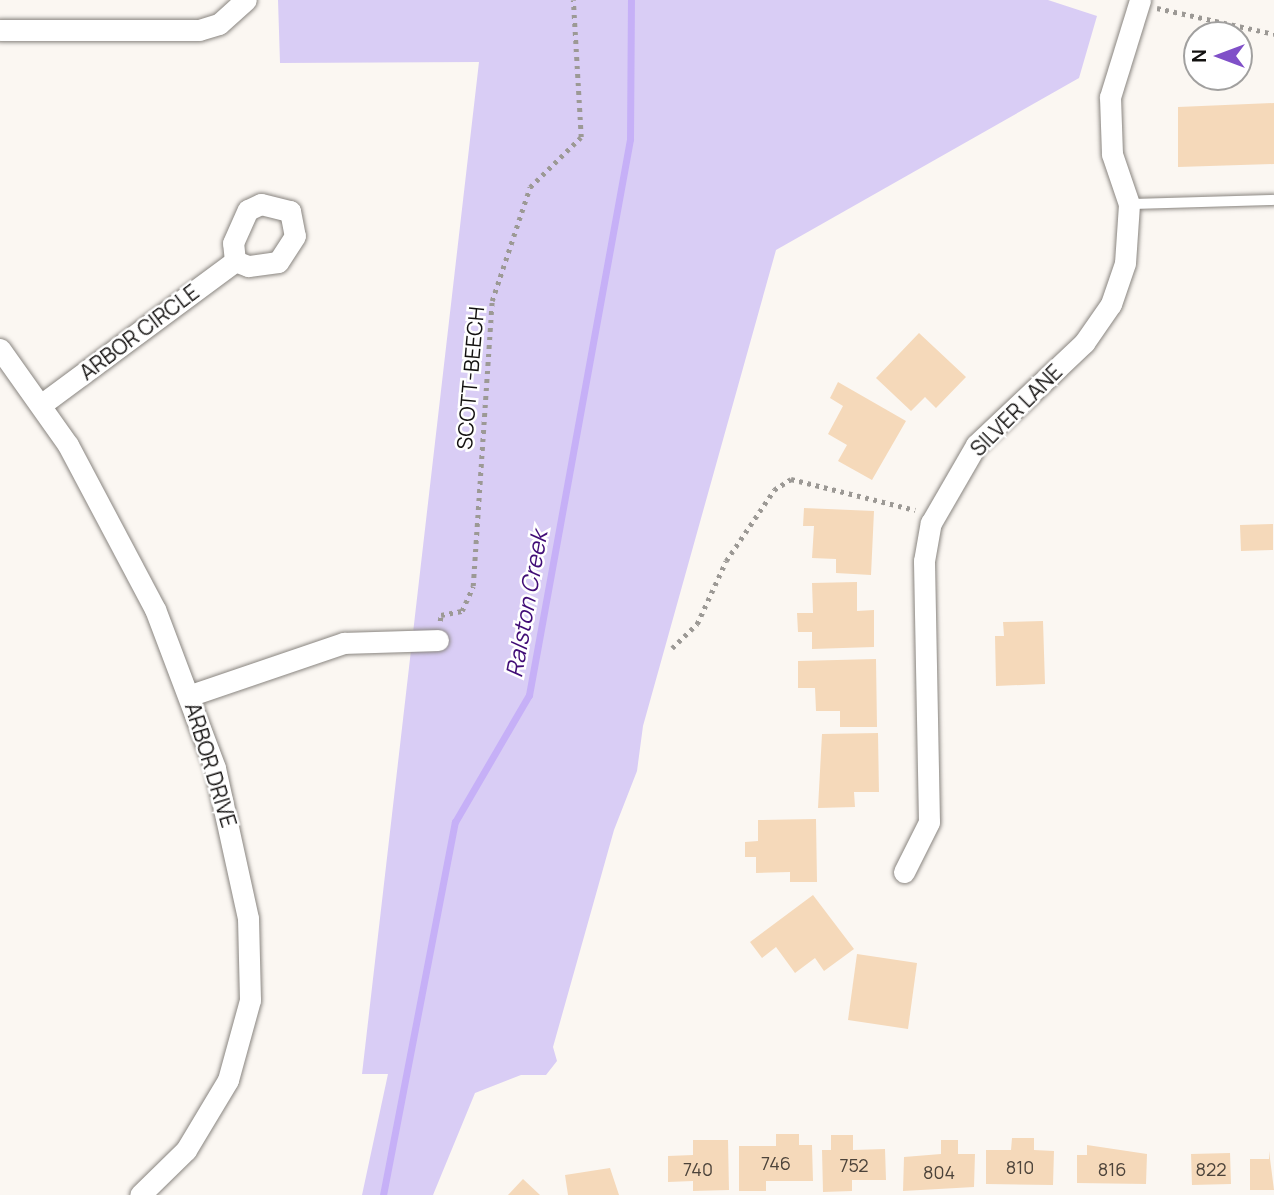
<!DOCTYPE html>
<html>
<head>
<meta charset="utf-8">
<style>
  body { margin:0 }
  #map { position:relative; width:1274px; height:1195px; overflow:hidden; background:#fbf7f2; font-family:Manrope,sans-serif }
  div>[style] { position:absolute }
  .green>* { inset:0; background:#d9cdf5 }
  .stream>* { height:7px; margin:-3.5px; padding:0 3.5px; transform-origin:3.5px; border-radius:3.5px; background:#c6b0f7 }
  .building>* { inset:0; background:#f5d9ba }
  .path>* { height:4.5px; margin-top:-2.25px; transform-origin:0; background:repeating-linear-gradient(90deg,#9c9995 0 3.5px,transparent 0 8.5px) }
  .roads { filter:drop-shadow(0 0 2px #898580) drop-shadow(0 0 2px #898580) }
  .lane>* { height:10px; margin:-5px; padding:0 5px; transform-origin:5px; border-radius:5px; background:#fff }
  .street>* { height:21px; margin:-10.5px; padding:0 10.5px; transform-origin:10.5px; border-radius:10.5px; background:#fff }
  span { translate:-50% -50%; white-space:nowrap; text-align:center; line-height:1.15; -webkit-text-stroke:5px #fff; paint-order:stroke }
  .number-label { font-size:18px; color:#4c433a }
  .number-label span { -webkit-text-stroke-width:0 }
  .street-label { font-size:21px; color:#131110 }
  .water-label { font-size:23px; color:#400c76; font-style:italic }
  .north { position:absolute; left:1183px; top:21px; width:70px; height:70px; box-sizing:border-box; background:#fff; border:2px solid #a1a09f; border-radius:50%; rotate:270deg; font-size:19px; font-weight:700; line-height:28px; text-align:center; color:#131110 }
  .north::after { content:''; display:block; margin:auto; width:24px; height:32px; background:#8050c8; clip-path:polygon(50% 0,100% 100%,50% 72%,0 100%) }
</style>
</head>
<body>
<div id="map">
  <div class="green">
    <div style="clip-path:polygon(278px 0,1048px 0,1097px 16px,1079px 78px,776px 250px,643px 726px,637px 771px,614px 830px,553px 1047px,557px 1061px,546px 1075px,521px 1075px,475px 1093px,433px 1195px,362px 1195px,388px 1074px,362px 1074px,479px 62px,280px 63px)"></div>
  </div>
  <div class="stream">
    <div style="left:383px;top:1195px;width:380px;rotate:-79.1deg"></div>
    <div style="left:455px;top:822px;width:147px;rotate:-59.8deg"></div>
    <div style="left:529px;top:695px;width:565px;rotate:-79.7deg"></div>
    <div style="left:630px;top:139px;width:139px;rotate:-89.6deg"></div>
  </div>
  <div class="building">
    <div style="clip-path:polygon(1274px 103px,1274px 164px,1178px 167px,1178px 107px)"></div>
    <div style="clip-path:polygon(919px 333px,966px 377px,936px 408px,925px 397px,911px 411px,876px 378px)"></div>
    <div style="clip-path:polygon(838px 382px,906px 421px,872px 480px,838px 461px,847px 445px,828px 434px,843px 406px,830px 398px)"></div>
    <div style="clip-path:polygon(804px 508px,874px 511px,871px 575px,836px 573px,836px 559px,812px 558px,814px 526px,803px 526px)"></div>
    <div style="clip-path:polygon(1273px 524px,1273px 550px,1241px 551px,1240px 525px)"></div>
    <div style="clip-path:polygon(857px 582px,857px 611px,874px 610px,874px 647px,812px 649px,812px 632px,798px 632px,797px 613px,813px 613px,812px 583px)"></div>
    <div style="clip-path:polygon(1043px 621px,1045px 684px,996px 686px,995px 636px,1004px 636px,1003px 622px)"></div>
    <div style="clip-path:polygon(876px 659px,877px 727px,840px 727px,840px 711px,816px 711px,815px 688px,798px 688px,798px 661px)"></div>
    <div style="clip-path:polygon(878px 733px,879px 792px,854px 792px,855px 807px,818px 808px,822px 734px)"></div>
    <div style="clip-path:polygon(816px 819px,817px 882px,790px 882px,790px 872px,756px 873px,756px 857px,745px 857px,745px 842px,758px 841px,758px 820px)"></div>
    <div style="clip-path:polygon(813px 895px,854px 949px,824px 971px,815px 958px,795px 973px,776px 947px,762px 958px,750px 942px)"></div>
    <div style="clip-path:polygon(857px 954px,917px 963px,908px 1029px,848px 1020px)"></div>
    <div style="clip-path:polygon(776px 1134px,799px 1134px,799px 1145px,812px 1145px,813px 1181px,766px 1181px,766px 1191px,739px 1191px,739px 1146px,776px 1146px)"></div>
    <div style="clip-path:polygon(831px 1135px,853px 1135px,853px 1150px,885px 1149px,886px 1180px,852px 1180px,852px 1191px,823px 1192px,822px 1150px,831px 1150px)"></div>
    <div style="clip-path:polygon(1012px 1138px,1034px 1138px,1034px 1150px,1054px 1151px,1053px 1185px,986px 1184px,986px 1150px,1011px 1150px)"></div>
    <div style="clip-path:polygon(693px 1140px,728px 1140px,729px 1190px,693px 1191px,693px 1181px,668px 1182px,668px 1156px,693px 1155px)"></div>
    <div style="clip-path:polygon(941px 1140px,958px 1140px,958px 1154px,975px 1154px,974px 1187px,903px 1191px,904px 1157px,941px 1154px)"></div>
    <div style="clip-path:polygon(1087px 1145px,1147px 1154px,1146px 1184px,1077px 1183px,1077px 1155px,1087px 1155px)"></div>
    <div style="clip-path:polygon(1269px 1151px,1274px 1190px,1250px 1190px,1250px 1159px,1269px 1159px)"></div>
    <div style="clip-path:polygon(1230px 1153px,1231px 1184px,1192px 1185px,1191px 1154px)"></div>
    <div style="clip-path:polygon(610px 1168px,619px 1195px,568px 1195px,565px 1175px)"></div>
    <div style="clip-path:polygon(523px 1179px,540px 1195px,508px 1195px)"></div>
  </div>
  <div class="path">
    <div style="left:1157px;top:8px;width:120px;rotate:12.5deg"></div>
    <div style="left:440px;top:621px;width:6px;rotate:-81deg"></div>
    <div style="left:441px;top:615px;width:21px;rotate:-11deg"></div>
    <div style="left:462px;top:611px;width:27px;rotate:-66deg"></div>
    <div style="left:473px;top:586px;width:286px;rotate:-86.2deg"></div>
    <div style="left:492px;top:301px;width:120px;rotate:-71.6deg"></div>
    <div style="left:530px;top:187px;width:71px;rotate:-44.4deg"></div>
    <div style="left:581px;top:137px;width:137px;rotate:-93.3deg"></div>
    <div style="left:672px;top:648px;width:35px;rotate:-44deg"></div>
    <div style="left:697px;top:624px;width:69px;rotate:-65.3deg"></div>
    <div style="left:726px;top:561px;width:86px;rotate:-55.9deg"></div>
    <div style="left:774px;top:490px;width:20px;rotate:-33deg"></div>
    <div style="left:791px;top:479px;width:128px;rotate:14deg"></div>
  </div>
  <div class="roads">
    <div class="lane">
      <div style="left:1129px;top:204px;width:145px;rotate:-1.6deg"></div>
    </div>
    <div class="street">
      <div style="left:0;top:30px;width:199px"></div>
      <div style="left:199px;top:30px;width:21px;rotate:-17deg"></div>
      <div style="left:219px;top:24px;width:36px;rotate:-42deg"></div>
      <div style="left:261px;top:204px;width:30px;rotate:14deg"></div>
      <div style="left:290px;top:211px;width:25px;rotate:79deg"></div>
      <div style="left:295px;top:236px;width:31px;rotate:123deg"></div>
      <div style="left:278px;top:262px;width:30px;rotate:172deg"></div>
      <div style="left:248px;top:266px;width:14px;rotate:-159deg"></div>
      <div style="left:235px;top:261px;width:18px;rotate:-96deg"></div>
      <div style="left:233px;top:243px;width:36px;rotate:-66deg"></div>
      <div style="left:248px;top:210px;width:14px;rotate:-25deg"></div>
      <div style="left:0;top:349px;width:118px;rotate:54.7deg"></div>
      <div style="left:68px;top:445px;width:186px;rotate:62.1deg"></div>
      <div style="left:155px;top:609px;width:170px;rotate:69.3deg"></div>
      <div style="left:215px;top:768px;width:154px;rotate:77.6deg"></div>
      <div style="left:248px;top:918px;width:82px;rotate:88.6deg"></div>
      <div style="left:250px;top:1000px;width:83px;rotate:105.4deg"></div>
      <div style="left:228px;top:1080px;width:82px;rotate:121deg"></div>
      <div style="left:186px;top:1150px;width:64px;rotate:135.6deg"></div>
      <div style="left:42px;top:404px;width:240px;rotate:-36.5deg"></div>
      <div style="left:191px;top:695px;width:162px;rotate:-18.8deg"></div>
      <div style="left:344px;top:643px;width:94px;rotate:-1.8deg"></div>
      <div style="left:904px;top:872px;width:56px;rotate:-63.4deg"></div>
      <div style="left:929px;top:822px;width:261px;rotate:-91.1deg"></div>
      <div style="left:924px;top:561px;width:39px;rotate:-80deg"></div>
      <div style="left:931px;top:523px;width:90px;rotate:-60deg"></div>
      <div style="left:976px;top:445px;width:149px;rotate:-43.4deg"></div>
      <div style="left:1084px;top:343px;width:47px;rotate:-55.3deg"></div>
      <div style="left:1111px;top:304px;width:43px;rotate:-71.1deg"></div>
      <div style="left:1125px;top:263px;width:59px;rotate:-86.1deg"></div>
      <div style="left:1129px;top:204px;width:53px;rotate:-108.8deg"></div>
      <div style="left:1112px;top:154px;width:57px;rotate:-92deg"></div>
      <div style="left:1110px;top:97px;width:102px;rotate:-72.8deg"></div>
    </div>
  </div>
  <div class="number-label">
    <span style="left:776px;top:1163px">746</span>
    <span style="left:854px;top:1165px">752</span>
    <span style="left:1020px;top:1167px">810</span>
    <span style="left:698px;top:1169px">740</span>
    <span style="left:1112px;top:1169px">816</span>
    <span style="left:1211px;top:1169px">822</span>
    <span style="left:939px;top:1172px">804</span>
  </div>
  <div class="street-label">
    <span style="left:139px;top:332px;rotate:-37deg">ARBOR CIRCLE</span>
    <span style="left:470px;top:378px;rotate:-85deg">SCOTT-BEECH</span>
    <span style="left:1016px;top:410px;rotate:-45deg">SILVER LANE</span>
    <span style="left:211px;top:765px;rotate:73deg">ARBOR DRIVE</span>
  </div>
  <div class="water-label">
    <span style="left:526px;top:604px;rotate:-80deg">Ralston Creek</span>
  </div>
  <div class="north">N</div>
</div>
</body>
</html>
